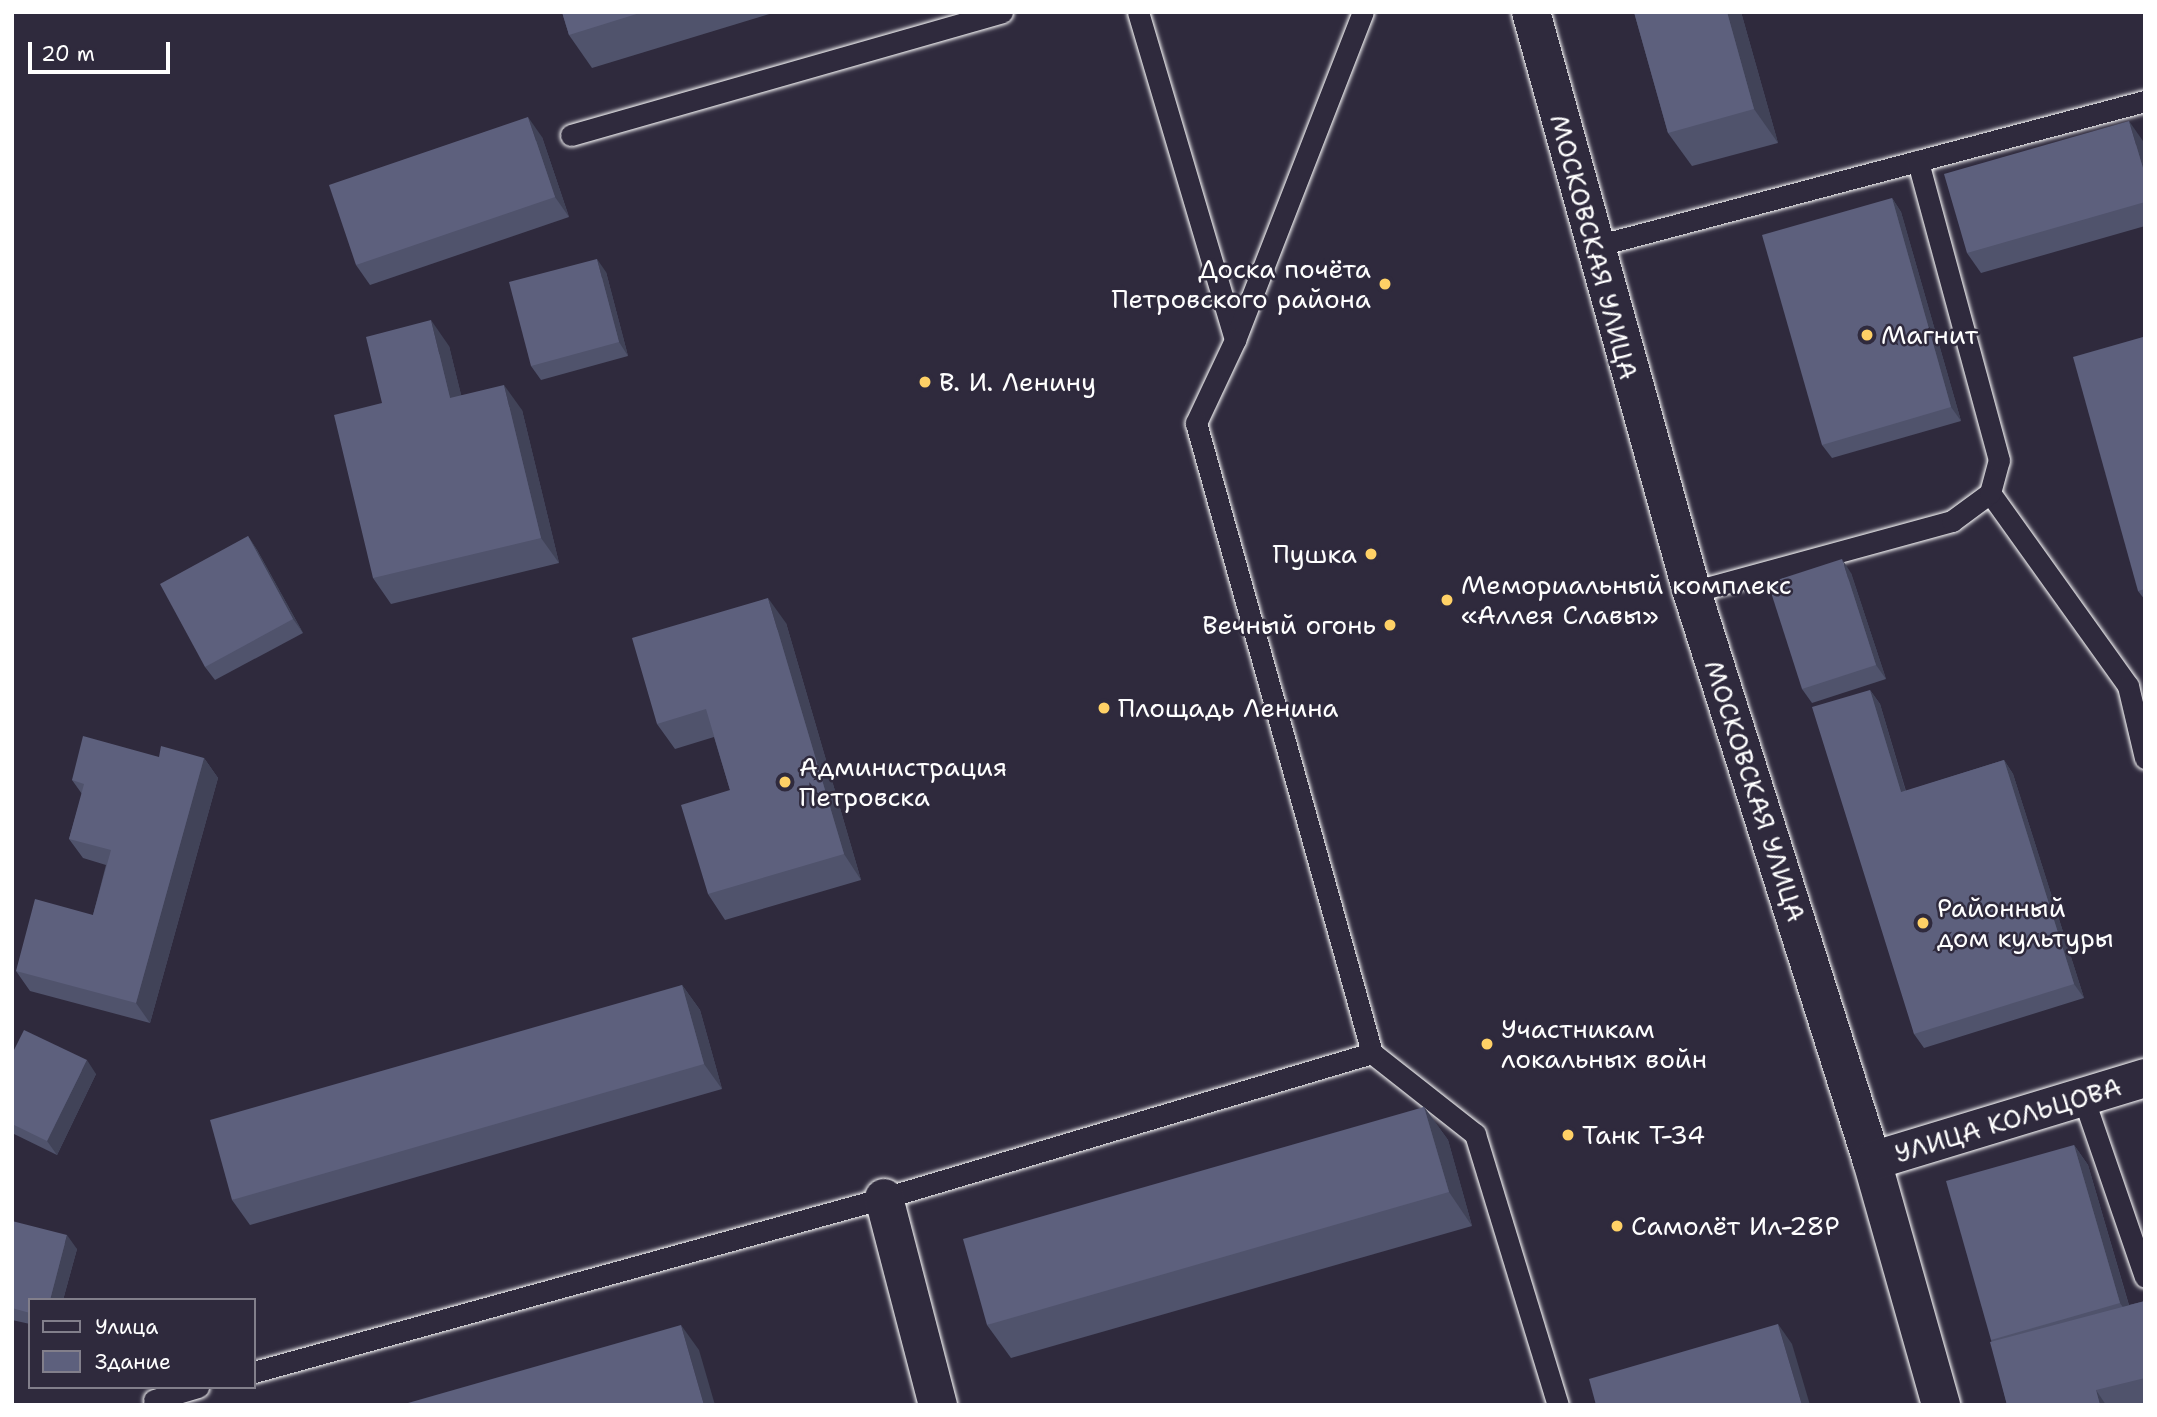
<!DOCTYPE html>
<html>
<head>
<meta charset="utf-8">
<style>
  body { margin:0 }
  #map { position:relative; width:2157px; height:1417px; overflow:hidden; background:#2f2a3d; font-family:"Shantell Sans",sans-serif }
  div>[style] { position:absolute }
  .roads { filter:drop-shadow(0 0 2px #fff) drop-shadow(0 0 2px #fff) }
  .lane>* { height:21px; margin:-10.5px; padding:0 10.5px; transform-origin:10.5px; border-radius:10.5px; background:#2f2a3d }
  .street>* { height:38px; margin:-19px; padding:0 19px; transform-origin:19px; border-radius:19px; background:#2f2a3d }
  .wall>* { inset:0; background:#50536c }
  .shaded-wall>* { inset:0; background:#414358 }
  .building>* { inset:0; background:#5d607d }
  .dots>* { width:19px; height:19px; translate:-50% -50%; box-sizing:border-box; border:4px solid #2f2a3d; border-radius:50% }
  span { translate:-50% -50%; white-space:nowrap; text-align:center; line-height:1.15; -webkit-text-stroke:5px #2f2a3d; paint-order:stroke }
  .street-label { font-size:26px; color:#fff }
  .poi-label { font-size:26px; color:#fff }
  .right { translate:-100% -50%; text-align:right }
  .left { translate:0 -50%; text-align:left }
  .frame { position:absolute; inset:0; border:14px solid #fff; pointer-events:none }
  .legend { position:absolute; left:28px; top:1298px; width:228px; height:91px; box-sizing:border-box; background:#2f2a3d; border:2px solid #827f8b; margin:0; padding:9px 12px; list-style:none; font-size:21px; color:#fff }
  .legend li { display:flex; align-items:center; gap:14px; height:35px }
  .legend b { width:35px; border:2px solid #827f8b }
  .scale { position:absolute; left:28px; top:42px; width:142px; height:32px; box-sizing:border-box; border:4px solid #fff; border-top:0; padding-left:9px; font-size:21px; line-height:24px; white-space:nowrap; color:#fff; -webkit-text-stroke:5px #2f2a3d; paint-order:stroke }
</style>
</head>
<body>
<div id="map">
  <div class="roads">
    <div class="lane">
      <div style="left:1138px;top:12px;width:342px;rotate:73.5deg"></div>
      <div style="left:1235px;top:340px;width:352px;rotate:-68.7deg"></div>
      <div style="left:571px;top:135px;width:448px;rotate:-15.9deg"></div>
      <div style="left:1592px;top:247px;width:572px;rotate:-14.79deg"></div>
      <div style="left:1235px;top:340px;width:92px;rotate:115.2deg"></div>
      <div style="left:1196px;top:423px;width:654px;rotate:74.39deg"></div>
      <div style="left:1372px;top:1053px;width:131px;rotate:38.2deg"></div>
      <div style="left:1475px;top:1134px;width:283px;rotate:73deg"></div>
      <div style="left:1990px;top:493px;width:237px;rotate:54.4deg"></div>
      <div style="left:2128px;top:686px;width:74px;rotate:76.7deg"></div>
      <div style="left:1692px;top:592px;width:270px;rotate:-15.3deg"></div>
      <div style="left:1952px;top:521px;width:47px;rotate:-36.4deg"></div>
      <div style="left:1990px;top:493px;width:34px;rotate:-75deg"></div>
      <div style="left:1999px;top:460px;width:310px;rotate:-105.2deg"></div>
      <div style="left:2083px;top:1097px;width:190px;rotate:71deg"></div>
      <div style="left:254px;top:1372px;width:654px;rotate:-15.44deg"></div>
      <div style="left:884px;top:1198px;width:509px;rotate:-16.55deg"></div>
      <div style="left:154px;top:1400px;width:46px;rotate:-16.5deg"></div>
    </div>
    <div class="street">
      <div style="left:1531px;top:12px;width:602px;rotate:74.49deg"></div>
      <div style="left:1692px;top:592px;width:597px;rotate:72.45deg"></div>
      <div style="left:1872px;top:1161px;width:254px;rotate:74.2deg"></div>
      <div style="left:1872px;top:1161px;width:285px;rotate:-16.9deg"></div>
      <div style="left:884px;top:1198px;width:214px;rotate:75.4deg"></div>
    </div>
  </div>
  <div class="wall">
    <div style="clip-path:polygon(562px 12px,776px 12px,592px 68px,569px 35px)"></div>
    <div style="clip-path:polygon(1634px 12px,1741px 12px,1778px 143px,1692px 166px,1668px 133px)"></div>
    <div style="clip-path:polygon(542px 137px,569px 217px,370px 285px,356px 265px)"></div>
    <div style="clip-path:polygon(2143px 141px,2145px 147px,2145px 226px,1981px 273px,1967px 253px)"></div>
    <div style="clip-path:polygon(1892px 198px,1901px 212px,1961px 421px,1832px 458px,1822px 445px)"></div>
    <div style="clip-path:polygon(606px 272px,628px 356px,541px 380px,531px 366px)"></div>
    <div style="clip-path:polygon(2145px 340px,2145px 600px,2138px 591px)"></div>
    <div style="clip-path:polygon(449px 346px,461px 395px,522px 410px,559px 563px,391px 604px,373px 578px,382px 403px)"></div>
    <div style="clip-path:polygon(248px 536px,257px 550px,303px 633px,215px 680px,205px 667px)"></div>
    <div style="clip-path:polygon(1851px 573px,1886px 679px,1812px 703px,1802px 689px)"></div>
    <div style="clip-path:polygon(786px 623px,861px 880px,725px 920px,708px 894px,730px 790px,714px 737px,675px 749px,657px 724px)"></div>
    <div style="clip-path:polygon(1870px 690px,1880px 704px,1906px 791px,2004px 760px,2013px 774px,2084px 998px,1924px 1048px,1914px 1034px)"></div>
    <div style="clip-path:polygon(159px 757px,204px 758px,218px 778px,150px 1023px,30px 991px,16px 971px,93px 915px,106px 865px,83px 858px,69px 839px,82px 794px,72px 780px)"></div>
    <div style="clip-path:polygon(682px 985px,700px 1010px,722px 1089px,250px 1225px,232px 1200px)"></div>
    <div style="clip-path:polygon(12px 1054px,96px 1074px,57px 1155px,12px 1133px)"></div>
    <div style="clip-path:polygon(1424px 1107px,1448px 1140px,1472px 1226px,1011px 1358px,987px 1325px)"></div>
    <div style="clip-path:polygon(2074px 1145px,2088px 1165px,2129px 1305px,2145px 1301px,2145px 1405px,2007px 1405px,1991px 1340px)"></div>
    <div style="clip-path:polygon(12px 1221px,77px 1249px,63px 1300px,30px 1300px,30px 1324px,12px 1320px)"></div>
  </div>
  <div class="shaded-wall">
    <div style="clip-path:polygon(1727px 12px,1741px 12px,1778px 143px,1754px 109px)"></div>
    <div style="clip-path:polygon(528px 117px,542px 137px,569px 217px,555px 197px)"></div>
    <div style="clip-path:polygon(2129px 121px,2143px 141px,2145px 147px,2145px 175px)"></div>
    <div style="clip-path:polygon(1892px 198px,1901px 212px,1961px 421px,1951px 407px)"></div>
    <div style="clip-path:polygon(597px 259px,606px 272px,628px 356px,619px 342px)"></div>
    <div style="clip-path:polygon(431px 320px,449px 346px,468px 423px,450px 398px)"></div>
    <div style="clip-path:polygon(504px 385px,522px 410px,559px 563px,541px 538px)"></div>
    <div style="clip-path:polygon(248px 536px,257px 550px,303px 633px,293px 619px)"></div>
    <div style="clip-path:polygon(1842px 559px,1851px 573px,1886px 679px,1876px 665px)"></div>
    <div style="clip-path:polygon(768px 598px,786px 623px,861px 880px,844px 854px)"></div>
    <div style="clip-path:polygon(1870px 690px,1880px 704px,1910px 806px,1901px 792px)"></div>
    <div style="clip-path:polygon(204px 758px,218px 778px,150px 1023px,136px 1003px)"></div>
    <div style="clip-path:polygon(2004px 760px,2013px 774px,2084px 998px,2074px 984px)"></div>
    <div style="clip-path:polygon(682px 985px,700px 1010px,722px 1089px,704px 1064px)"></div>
    <div style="clip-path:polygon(87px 1060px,96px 1074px,57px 1155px,47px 1141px)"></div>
    <div style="clip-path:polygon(1424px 1107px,1448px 1140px,1472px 1226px,1449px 1192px)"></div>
    <div style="clip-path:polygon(2074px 1145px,2088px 1165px,2134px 1323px,2120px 1303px)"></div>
    <div style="clip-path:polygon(67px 1235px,77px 1249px,63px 1300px,50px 1300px)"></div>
    <div style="clip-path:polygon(1778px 1324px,1792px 1344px,1810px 1405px,1802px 1405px)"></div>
    <div style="clip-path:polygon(681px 1325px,699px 1350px,715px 1405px,704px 1405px)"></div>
    <div style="clip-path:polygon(2096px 1390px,2106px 1405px,2100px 1405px)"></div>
  </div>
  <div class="building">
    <div style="clip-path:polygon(562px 12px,643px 12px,569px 35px)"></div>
    <div style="clip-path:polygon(1634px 12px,1727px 12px,1754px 109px,1668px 133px)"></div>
    <div style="clip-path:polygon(528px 117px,555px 197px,356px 265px,329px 185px)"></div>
    <div style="clip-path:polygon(2129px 121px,2145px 175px,2145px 202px,1967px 253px,1944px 174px)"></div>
    <div style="clip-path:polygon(1892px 198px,1951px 407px,1822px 445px,1762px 235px)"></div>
    <div style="clip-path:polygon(597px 259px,619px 342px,531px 366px,509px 282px)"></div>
    <div style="clip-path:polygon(431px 320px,450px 398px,504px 385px,541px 538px,373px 578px,334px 415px,382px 403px,366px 337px)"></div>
    <div style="clip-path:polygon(2143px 337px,2145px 344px,2145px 589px,2138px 591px,2073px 357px)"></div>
    <div style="clip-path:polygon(248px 536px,293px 619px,205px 667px,160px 584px)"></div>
    <div style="clip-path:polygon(1842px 559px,1876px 665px,1802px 689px,1768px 583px)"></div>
    <div style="clip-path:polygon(768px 598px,844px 854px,708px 894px,681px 805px,730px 790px,706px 709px,657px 724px,632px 638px)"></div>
    <div style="clip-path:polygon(1870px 690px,1901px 792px,2004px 760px,2074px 984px,1914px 1034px,1812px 707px)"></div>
    <div style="clip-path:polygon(83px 736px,159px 757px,161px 746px,204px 758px,136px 1003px,16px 971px,35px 899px,93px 915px,111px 850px,69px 839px,84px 784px,72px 780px)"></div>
    <div style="clip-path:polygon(682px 985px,704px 1064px,232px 1200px,210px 1120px)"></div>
    <div style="clip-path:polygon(24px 1030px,87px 1060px,47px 1141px,12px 1124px,12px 1054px)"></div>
    <div style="clip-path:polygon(1424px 1107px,1449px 1192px,987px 1325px,963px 1239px)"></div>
    <div style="clip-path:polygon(2074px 1145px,2120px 1303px,1991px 1340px,1946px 1181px)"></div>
    <div style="clip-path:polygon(12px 1221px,67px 1235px,50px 1300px,30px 1300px,30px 1313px,12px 1308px)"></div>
    <div style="clip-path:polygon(2145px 1301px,2145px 1378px,2096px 1390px,2100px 1405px,2007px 1405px,1990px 1342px)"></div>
    <div style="clip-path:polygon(1778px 1324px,1802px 1405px,1596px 1405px,1589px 1379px)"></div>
    <div style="clip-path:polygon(681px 1325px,704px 1405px,401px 1405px)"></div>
  </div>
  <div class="dots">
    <div style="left:1385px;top:284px;background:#ffd166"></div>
    <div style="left:1867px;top:335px;background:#ffd166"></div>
    <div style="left:925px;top:382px;background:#ffd166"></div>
    <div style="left:1371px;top:554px;background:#ffd166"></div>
    <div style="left:1447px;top:600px;background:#ffd166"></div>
    <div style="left:1390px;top:625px;background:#ffd166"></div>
    <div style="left:1104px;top:708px;background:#ffd166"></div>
    <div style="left:785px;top:782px;background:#ffd166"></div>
    <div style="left:1923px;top:923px;background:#ffd166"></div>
    <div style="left:1487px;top:1044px;background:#ffd166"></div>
    <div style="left:1568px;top:1135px;background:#ffd166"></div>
    <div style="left:1617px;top:1226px;background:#ffd166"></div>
  </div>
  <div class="street-label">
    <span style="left:1594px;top:247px;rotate:75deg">МОСКОВСКАЯ УЛИЦА</span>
    <span style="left:1755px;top:791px;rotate:72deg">МОСКОВСКАЯ УЛИЦА</span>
    <span style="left:2008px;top:1120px;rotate:-17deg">УЛИЦА КОЛЬЦОВА</span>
  </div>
  <div class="poi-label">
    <span class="right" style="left:1371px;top:284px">Доска почёта<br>Петровского района</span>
    <span class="left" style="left:1881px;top:335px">Магнит</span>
    <span class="left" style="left:939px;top:382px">В. И. Ленину</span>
    <span class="right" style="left:1357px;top:554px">Пушка</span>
    <span class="left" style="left:1461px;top:600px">Мемориальный комплекс<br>«Аллея Славы»</span>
    <span class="right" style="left:1376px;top:625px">Вечный огонь</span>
    <span class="left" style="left:1118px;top:708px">Площадь Ленина</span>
    <span class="left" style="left:799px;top:782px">Администрация<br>Петровска</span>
    <span class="left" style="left:1937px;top:923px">Районный<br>дом культуры</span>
    <span class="left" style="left:1501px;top:1044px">Участникам<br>локальных войн</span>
    <span class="left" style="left:1582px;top:1135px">Танк Т-34</span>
    <span class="left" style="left:1631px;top:1226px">Самолёт Ил-28Р</span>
  </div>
  <div class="frame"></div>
  <ul class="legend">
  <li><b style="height:9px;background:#2f2a3d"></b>Улица</li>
  <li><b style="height:19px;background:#5d607d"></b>Здание</li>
  </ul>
  <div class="scale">20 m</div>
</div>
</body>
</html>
